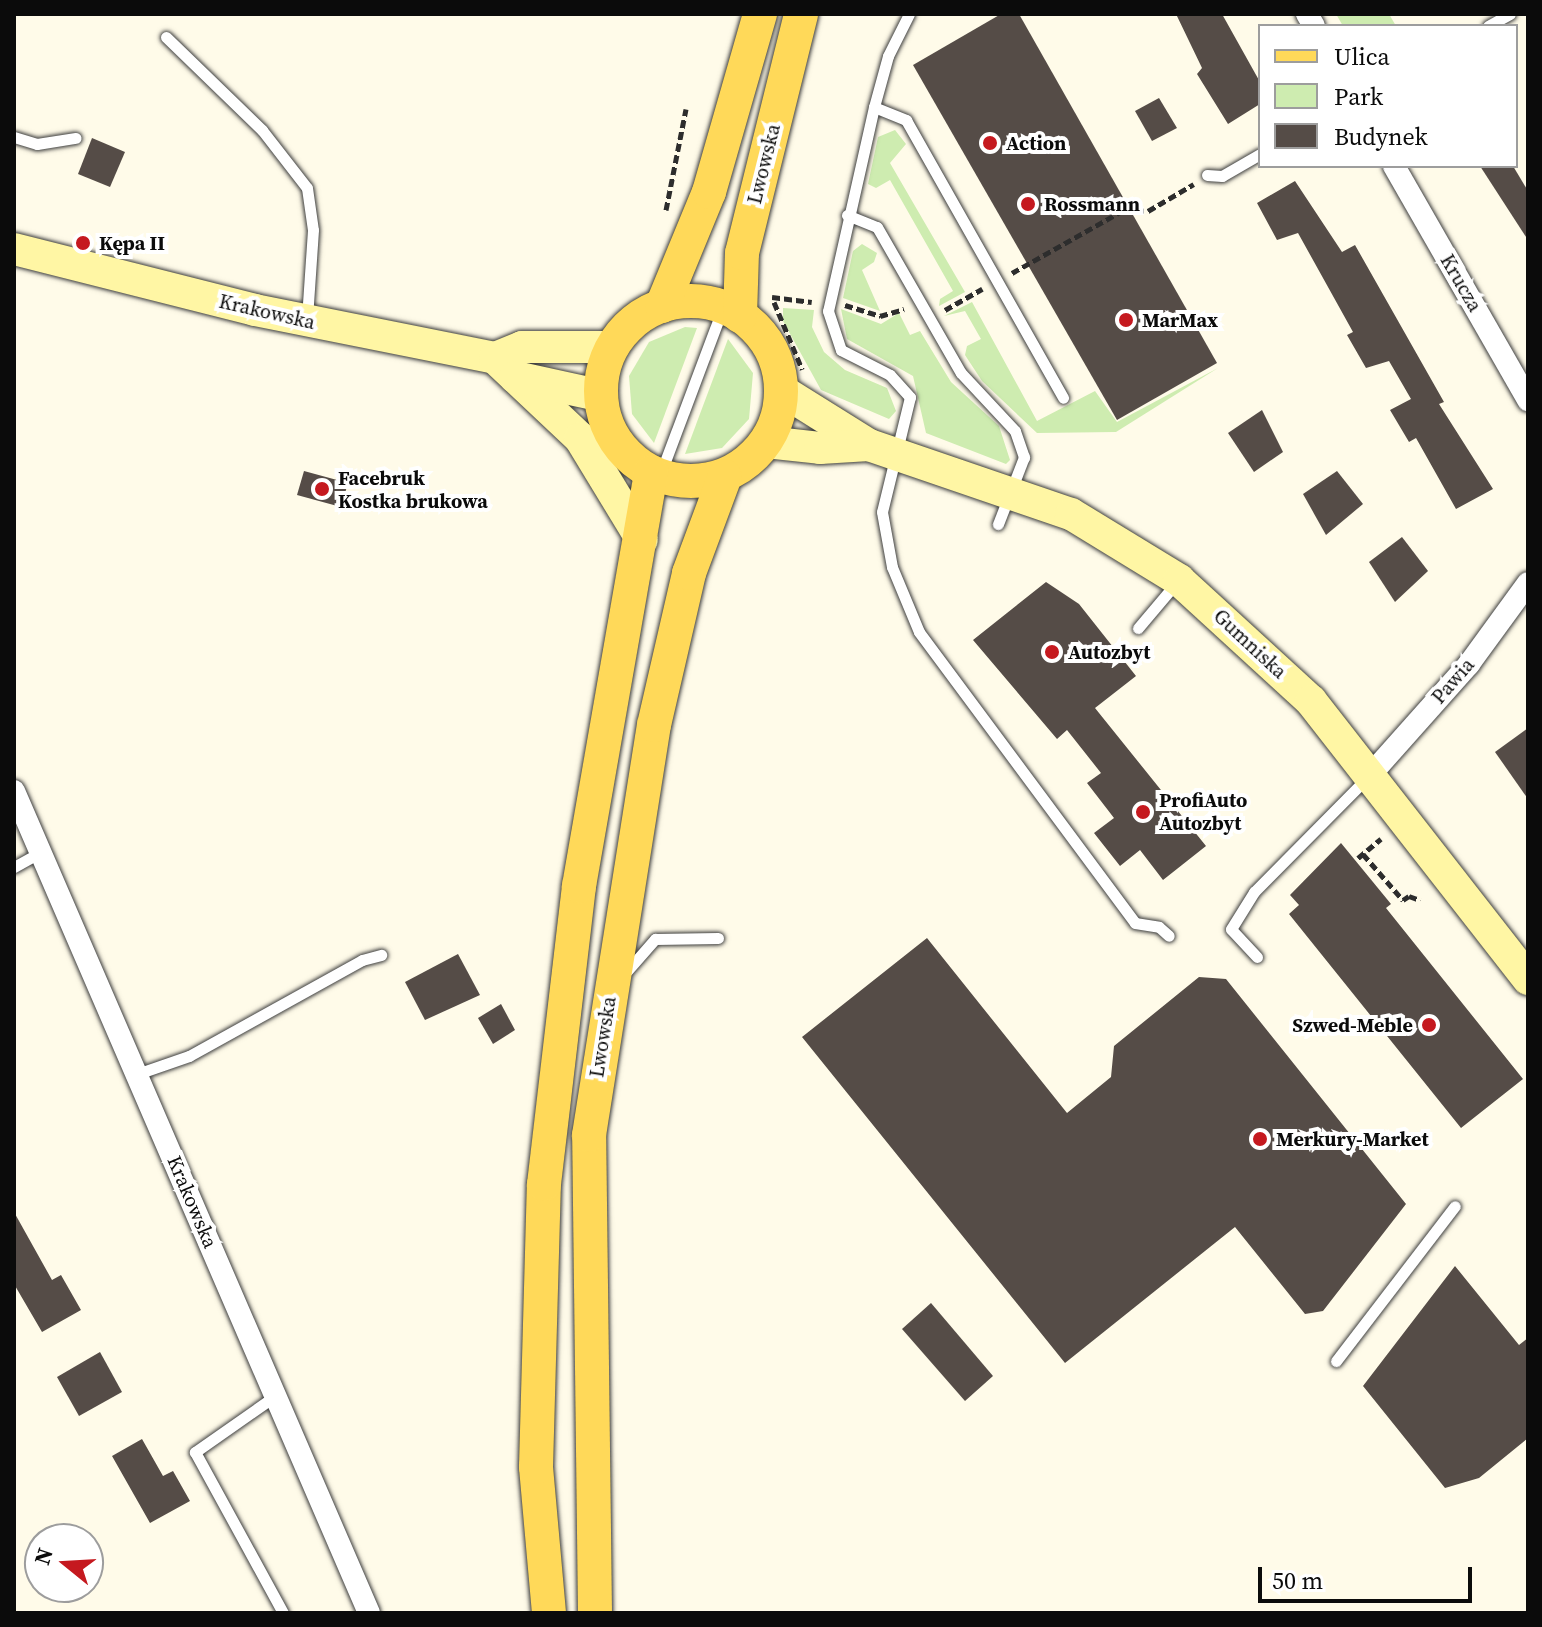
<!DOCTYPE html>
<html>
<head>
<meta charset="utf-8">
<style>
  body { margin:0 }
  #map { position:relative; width:1542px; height:1627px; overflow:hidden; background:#fffbe9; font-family:"Source Serif 4",serif }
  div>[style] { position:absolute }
  .green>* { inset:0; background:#ceecb0 }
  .building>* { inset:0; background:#554c47 }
  .path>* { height:5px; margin-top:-2.5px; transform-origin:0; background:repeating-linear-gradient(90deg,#2d2d2d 0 8px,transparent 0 12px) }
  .roads { filter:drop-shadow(0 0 2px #3e3e3e) drop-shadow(0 0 2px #3e3e3e) }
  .lane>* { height:11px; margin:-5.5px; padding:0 5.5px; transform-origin:5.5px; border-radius:5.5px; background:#fff }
  .street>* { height:22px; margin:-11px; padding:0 11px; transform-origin:11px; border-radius:11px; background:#fff }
  .secondary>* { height:32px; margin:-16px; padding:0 16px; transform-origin:16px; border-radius:16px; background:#fff6a4 }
  .primary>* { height:34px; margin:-17px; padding:0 17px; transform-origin:17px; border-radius:17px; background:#ffd959 }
  .primary>.ring { margin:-17px; padding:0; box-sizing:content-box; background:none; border:34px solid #ffd959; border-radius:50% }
  .dots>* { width:22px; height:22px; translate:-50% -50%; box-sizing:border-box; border:4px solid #fff; border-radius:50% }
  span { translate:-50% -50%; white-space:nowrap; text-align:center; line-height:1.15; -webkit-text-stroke:8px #fff; paint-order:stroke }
  .poi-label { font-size:20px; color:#0b0b0b; font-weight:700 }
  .left { translate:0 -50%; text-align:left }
  .right { translate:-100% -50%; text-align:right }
  .street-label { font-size:20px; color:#0b0b0b }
  .frame { position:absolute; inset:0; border:16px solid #0b0b0b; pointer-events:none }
  .legend { position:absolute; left:1258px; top:24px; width:260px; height:144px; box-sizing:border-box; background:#fff; border:2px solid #9d9d9d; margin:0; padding:10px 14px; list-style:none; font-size:24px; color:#0b0b0b }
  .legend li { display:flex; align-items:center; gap:16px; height:40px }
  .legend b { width:40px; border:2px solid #9d9d9d }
  .north { position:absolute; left:24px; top:1523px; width:80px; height:80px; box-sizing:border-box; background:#fff; border:2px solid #9d9d9d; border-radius:50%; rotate:288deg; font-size:22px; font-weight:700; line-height:32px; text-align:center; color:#0b0b0b }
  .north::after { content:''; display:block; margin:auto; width:28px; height:36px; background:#c5191f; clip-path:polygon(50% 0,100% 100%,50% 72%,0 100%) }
  .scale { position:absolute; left:1258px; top:1567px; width:214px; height:36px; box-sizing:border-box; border:4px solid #0b0b0b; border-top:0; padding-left:10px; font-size:24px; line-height:28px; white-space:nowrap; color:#0b0b0b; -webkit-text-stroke:6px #fff; paint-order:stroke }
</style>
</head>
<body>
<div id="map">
  <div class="green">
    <div style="clip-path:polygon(1336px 14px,1389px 14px,1396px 26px,1343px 26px)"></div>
    <div style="clip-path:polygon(895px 130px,906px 144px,890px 163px,965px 292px,939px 306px,940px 299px,953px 291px,890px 180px,876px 188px,868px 184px,878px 137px)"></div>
    <div style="clip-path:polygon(862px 244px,877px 253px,874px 262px,862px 270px,880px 311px,843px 298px,853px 251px)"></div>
    <div style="clip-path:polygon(972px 302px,1037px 421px,1095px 391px,1117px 422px,1218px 368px,1116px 432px,1037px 433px,982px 381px,965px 355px,967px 346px,981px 339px,965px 311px,944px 316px)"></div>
    <div style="clip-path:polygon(783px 308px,814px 310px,812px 327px,824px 352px,845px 370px,887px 388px,896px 411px,889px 419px,821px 390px,783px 321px)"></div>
    <div style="clip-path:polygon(841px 309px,881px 324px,899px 313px,910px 335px,920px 331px,951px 382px,999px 426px,1010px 460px,1006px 464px,926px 433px,913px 376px,847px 339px)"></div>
    <div style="clip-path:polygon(685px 327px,697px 328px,654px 443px,632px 414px,629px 376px,649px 342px)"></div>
    <div style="clip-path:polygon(728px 339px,753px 373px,749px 419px,722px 448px,685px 454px)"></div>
  </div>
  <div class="building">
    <div style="clip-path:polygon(1001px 14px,1019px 14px,1217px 363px,1117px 420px,913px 65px)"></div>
    <div style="clip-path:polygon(1176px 14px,1222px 14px,1260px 82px,1260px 104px,1228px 124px,1197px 74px,1202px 68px)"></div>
    <div style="clip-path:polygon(1159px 98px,1177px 128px,1152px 141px,1135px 111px)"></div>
    <div style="clip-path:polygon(92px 138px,125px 152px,110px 187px,78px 174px)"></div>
    <div style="clip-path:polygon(1480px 166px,1513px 166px,1528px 191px,1528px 240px)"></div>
    <div style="clip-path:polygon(1295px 181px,1342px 252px,1355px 245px,1444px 402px,1439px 404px,1493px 489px,1456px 509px,1416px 438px,1409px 442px,1390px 410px,1411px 399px,1389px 361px,1366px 368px,1347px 335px,1353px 332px,1298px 233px,1277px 240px,1257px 203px)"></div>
    <div style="clip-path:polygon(1262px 410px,1283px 452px,1254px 472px,1228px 433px)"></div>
    <div style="clip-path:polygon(304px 471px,348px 483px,341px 507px,297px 495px)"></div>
    <div style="clip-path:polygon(1337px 471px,1363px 504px,1326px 535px,1303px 494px)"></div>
    <div style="clip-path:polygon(1402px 537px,1428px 571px,1395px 602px,1369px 562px)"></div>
    <div style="clip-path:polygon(1046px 582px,1079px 604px,1136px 676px,1095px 708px,1206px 846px,1163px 880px,1140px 850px,1120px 866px,1094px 833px,1114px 818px,1087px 783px,1101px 773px,1067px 730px,1057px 739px,973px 640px)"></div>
    <div style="clip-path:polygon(1528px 728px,1528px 799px,1495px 752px)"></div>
    <div style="clip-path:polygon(1341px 843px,1391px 904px,1386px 908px,1523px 1079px,1461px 1128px,1289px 914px,1299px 905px,1290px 895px)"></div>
    <div style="clip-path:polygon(927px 938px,1067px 1113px,1111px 1077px,1114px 1046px,1199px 977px,1226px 979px,1406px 1204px,1323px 1311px,1305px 1314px,1235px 1227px,1065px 1363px,802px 1037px)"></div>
    <div style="clip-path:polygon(458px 954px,480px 995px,425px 1020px,405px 982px)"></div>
    <div style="clip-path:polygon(501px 1004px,515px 1030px,493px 1044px,478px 1018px)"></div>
    <div style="clip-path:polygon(14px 1212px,52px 1280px,61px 1275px,81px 1310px,42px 1332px,14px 1284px)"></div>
    <div style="clip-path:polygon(1455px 1266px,1519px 1345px,1528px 1338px,1528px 1438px,1479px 1478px,1445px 1488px,1363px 1386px)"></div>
    <div style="clip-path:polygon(931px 1303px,993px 1376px,965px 1401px,902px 1329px)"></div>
    <div style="clip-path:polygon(100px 1352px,122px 1392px,79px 1416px,57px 1377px)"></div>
    <div style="clip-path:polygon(142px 1439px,163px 1476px,173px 1471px,190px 1501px,150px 1523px,112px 1456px)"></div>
  </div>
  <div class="path">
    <div style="left:666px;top:210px;width:103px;rotate:-78.8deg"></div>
    <div style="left:1012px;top:273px;width:129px;rotate:-29.4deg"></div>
    <div style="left:1124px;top:210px;width:24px;rotate:2deg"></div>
    <div style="left:1148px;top:211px;width:53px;rotate:-30.4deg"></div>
    <div style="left:772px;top:297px;width:40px;rotate:7.1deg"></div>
    <div style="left:774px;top:302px;width:73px;rotate:67.3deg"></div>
    <div style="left:845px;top:305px;width:37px;rotate:17deg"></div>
    <div style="left:880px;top:316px;width:25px;rotate:-16deg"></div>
    <div style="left:945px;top:310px;width:43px;rotate:-29.6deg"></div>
    <div style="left:1363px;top:854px;width:61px;rotate:49deg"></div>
    <div style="left:1403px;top:900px;width:7px;rotate:-34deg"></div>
    <div style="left:1409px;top:896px;width:12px;rotate:20deg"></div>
    <div style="left:1358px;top:858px;width:30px;rotate:-40deg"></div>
  </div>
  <div class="roads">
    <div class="lane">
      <div style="left:909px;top:14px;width:47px;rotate:116.6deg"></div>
      <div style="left:888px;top:56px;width:53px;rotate:105.4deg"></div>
      <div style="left:874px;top:107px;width:209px;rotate:102.7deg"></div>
      <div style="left:828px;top:311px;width:41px;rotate:71.6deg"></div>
      <div style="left:841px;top:350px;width:55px;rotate:27deg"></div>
      <div style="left:890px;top:375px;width:30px;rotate:48deg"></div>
      <div style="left:910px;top:397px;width:118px;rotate:103.7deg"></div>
      <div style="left:882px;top:512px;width:56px;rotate:79.7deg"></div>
      <div style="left:892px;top:567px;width:70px;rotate:67.4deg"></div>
      <div style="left:919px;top:632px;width:362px;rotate:53.4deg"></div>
      <div style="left:1135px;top:923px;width:24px;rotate:9deg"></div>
      <div style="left:1159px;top:927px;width:13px;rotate:42deg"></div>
      <div style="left:1488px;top:26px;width:25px;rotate:-29deg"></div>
      <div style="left:166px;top:37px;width:134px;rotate:44.1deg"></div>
      <div style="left:262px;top:130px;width:73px;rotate:52.2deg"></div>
      <div style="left:307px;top:188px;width:42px;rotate:81.9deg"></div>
      <div style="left:313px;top:230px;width:87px;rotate:93.9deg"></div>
      <div style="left:874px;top:107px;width:35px;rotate:22deg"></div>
      <div style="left:906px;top:120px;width:319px;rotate:60.5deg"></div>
      <div style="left:14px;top:137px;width:24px;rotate:17deg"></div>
      <div style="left:37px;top:144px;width:39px;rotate:-9deg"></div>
      <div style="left:1207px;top:175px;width:15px;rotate:4deg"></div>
      <div style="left:1222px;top:176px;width:44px;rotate:-30.1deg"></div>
      <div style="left:847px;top:215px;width:32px;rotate:22deg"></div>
      <div style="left:877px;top:227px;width:168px;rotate:60.1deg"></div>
      <div style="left:961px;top:373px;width:79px;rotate:47deg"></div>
      <div style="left:1015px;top:431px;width:28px;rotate:71deg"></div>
      <div style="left:1024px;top:457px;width:72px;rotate:111.2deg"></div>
      <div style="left:660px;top:475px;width:179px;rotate:-69.4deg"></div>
      <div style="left:1138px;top:628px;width:59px;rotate:-49.8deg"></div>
      <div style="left:14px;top:867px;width:31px;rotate:-29deg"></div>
      <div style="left:1257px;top:957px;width:38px;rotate:-133deg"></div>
      <div style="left:1231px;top:929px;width:44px;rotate:-58.1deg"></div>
      <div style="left:1254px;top:892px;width:162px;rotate:-45.3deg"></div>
      <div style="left:627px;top:971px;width:43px;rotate:-48.8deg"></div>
      <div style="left:655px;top:939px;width:63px;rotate:-0.9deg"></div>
      <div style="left:137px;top:1074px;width:55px;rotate:-19.1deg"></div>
      <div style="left:189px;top:1056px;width:198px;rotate:-29deg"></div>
      <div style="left:362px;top:960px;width:20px;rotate:-15deg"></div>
      <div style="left:1336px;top:1361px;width:195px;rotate:-52.5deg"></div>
      <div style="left:275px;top:1396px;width:98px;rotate:145deg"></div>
      <div style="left:195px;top:1452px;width:183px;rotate:61.3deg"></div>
    </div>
    <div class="street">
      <div style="left:1307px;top:14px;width:14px;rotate:60deg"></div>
      <div style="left:1394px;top:166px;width:270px;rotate:60.2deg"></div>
      <div style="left:1372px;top:773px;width:146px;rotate:-48.3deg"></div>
      <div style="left:1469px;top:664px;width:100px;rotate:-53.9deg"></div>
      <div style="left:14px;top:791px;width:895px;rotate:66.64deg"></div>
    </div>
    <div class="secondary">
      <div style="left:14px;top:249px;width:249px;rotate:14.2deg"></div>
      <div style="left:255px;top:310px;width:245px;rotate:11.3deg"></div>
      <div style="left:495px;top:358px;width:117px;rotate:43.3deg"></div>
      <div style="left:580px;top:438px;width:119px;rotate:58.7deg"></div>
      <div style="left:495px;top:358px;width:29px;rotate:-22deg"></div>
      <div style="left:522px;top:347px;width:91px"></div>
      <div style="left:515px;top:377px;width:89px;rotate:12.3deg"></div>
      <div style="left:781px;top:390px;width:104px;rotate:32deg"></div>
      <div style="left:869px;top:445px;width:213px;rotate:18.9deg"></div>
      <div style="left:1071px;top:514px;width:127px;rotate:31.4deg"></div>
      <div style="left:1179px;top:580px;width:179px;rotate:42.5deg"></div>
      <div style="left:1311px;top:701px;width:353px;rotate:52deg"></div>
      <div style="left:766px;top:442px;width:54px;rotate:6.3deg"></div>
      <div style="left:820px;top:448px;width:49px;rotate:-3.5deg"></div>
    </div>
    <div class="primary">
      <div class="ring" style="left:601px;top:301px;width:146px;height:146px"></div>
      <div style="left:662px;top:306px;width:123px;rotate:-67.6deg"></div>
      <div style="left:709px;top:192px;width:185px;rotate:-74deg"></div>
      <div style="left:740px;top:316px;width:63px;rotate:-88.2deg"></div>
      <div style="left:742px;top:253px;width:246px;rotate:-76.1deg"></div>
      <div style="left:549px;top:1613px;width:147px;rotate:-95.1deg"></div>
      <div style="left:536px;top:1467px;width:283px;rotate:-88.4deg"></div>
      <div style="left:544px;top:1184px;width:300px;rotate:-83.3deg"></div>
      <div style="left:579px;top:886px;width:420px;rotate:-80.1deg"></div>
      <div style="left:595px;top:1613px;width:478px;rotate:-90.7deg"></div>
      <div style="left:589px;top:1135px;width:415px;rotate:-81deg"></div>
      <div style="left:654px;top:725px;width:156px;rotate:-77deg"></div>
      <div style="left:689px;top:573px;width:103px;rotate:-69.6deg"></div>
    </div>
  </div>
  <div class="dots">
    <div style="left:990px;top:143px;background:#c5191f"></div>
    <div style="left:1028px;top:204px;background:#c5191f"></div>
    <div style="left:83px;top:243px;background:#c5191f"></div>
    <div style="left:1126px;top:320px;background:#c5191f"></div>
    <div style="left:322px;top:489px;background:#c5191f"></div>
    <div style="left:1052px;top:652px;background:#c5191f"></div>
    <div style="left:1143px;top:812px;background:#c5191f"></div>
    <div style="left:1429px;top:1025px;background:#c5191f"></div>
    <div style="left:1260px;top:1139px;background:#c5191f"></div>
  </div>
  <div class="poi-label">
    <span class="left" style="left:1006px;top:143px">Action</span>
    <span class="left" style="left:1044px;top:204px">Rossmann</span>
    <span class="left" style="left:99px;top:243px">Kępa II</span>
    <span class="left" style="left:1142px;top:320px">MarMax</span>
    <span class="left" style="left:338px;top:490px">Facebruk<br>Kostka brukowa</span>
    <span class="left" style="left:1068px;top:652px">Autozbyt</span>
    <span class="left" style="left:1159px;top:812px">ProfiAuto<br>Autozbyt</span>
    <span class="right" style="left:1413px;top:1025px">Szwed-Meble</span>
    <span class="left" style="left:1276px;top:1139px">Merkury-Market</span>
  </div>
  <div class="street-label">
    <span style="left:764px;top:164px;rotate:-76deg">Lwowska</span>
    <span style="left:1461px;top:283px;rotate:60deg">Krucza</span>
    <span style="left:267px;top:312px;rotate:13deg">Krakowska</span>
    <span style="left:1250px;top:644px;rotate:43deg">Gumniska</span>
    <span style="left:1453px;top:681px;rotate:-49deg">Pawia</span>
    <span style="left:603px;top:1037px;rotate:-81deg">Lwowska</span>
    <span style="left:192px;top:1202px;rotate:67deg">Krakowska</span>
  </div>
  <div class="frame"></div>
  <ul class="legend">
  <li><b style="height:10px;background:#ffd959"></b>Ulica</li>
  <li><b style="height:22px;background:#ceecb0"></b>Park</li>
  <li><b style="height:22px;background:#554c47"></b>Budynek</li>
  </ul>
  <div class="north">N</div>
  <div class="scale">50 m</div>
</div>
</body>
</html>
